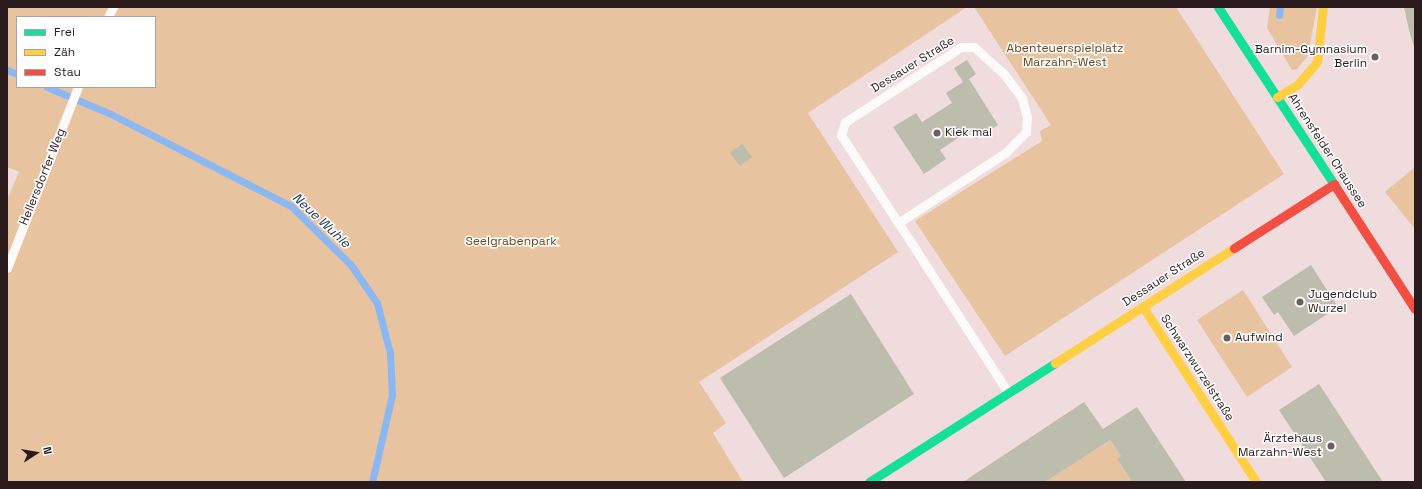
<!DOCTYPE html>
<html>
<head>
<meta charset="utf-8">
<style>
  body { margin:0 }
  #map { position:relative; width:1422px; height:489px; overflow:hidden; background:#f0dbdd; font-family:"Space Grotesk",sans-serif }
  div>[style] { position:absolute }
  .green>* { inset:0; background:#e7c3a0 }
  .stream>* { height:7px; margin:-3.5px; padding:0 3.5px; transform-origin:3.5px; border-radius:3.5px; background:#8bb7f2 }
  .building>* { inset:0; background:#bcbdac }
  .lane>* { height:9px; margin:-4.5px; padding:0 4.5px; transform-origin:4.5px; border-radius:4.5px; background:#fdfafa }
  .fast>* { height:9px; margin:-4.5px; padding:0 4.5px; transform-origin:4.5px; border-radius:4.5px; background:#16e098 }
  .slow>* { height:9px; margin:-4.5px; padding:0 4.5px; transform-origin:4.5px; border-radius:4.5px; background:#ffcf43 }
  .jam>* { height:9px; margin:-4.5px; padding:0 4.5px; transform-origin:4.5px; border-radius:4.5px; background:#f24e42 }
  .dots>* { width:11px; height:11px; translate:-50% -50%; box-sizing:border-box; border:2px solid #fefefe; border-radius:50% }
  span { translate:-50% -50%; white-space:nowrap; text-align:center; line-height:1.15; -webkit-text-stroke:3px #fefefe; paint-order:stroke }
  .park-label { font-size:12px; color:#63471e }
  .poi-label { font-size:12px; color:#2b1a1b }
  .right { translate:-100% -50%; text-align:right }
  .left { translate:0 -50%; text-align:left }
  .street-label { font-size:12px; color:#2b1a1b }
  .water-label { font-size:13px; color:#143151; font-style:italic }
  .frame { position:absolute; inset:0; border:8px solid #2b1a1b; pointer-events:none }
  .legend { position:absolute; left:16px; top:16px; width:140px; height:72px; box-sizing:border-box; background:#fefefe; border:1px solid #aaa3a3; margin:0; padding:5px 7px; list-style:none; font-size:12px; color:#2b1a1b }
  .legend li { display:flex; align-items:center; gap:8px; height:20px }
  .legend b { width:20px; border:1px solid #aaa3a3 }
  .north { position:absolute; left:16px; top:433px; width:40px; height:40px; -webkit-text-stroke:3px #fefefe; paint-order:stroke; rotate:78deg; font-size:11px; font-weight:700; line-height:16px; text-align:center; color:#2b1a1b }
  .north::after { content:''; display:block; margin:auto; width:14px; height:18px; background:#2b1a1b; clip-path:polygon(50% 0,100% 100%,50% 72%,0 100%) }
</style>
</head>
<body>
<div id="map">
  <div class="green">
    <div style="clip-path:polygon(evenodd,7px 7px,967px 7px,808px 113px,898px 252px,699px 382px,726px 423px,713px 433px,743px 482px,7px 482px,7px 200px,19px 172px,7px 167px,7px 7px,17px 17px,155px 17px,155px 87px,17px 87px,17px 17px)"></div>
    <div style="clip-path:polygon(974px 7px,1176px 7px,1284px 174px,1005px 356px,915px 221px,1042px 141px,1040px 131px,1051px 125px)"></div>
    <div style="clip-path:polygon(1270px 7px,1317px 7px,1308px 56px,1297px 69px,1292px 70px,1267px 28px)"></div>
    <div style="clip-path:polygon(1415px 167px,1415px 229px,1385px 192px)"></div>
    <div style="clip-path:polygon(1243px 290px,1292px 367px,1247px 397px,1197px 320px)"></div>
    <div style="clip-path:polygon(1110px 440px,1121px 456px,1117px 459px,1132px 482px,1045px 482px)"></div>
  </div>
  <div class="stream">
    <div style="left:1279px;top:15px;width:8px;rotate:-83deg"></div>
    <div style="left:7px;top:70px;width:11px;rotate:22deg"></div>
    <div style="left:47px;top:87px;width:69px;rotate:22.9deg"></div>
    <div style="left:111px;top:114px;width:202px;rotate:27.1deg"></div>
    <div style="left:291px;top:206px;width:84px;rotate:44.5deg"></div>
    <div style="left:351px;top:265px;width:46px;rotate:55.6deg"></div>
    <div style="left:377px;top:303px;width:52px;rotate:75.4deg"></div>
    <div style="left:390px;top:353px;width:42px;rotate:87.3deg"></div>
    <div style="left:392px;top:395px;width:89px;rotate:102.9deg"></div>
  </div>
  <div class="building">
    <div style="clip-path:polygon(1404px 7px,1415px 7px,1415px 50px,1409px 30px)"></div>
    <div style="clip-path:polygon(967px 60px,976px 74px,969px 79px,998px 125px,976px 139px,970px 130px,940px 150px,946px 159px,924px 174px,893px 127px,916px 113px,922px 122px,952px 103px,946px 93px,963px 82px,954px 68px)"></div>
    <div style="clip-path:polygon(742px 144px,752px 157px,740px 166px,730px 153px)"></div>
    <div style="clip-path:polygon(1311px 265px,1338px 307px,1294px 336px,1278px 312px,1274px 315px,1262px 297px)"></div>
    <div style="clip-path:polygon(851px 294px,914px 394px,784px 478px,720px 378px)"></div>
    <div style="clip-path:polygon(1319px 384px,1383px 482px,1326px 482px,1279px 410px)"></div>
    <div style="clip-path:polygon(1084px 402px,1103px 429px,1137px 407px,1186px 482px,1132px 482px,1117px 459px,1121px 456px,1110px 440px,1045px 482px,963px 482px)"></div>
  </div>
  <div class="lane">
    <div style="left:108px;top:17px;width:11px;rotate:-63deg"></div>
    <div style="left:898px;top:223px;width:128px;rotate:-33.2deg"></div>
    <div style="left:1005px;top:153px;width:30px;rotate:-45deg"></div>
    <div style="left:1026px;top:132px;width:15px;rotate:-86deg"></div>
    <div style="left:1027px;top:117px;width:20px;rotate:-105deg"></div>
    <div style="left:1022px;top:98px;width:30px;rotate:-127deg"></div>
    <div style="left:1004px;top:74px;width:40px;rotate:-138deg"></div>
    <div style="left:974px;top:47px;width:13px;rotate:180deg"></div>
    <div style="left:961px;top:47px;width:138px;rotate:147.1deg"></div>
    <div style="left:845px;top:122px;width:14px;rotate:107deg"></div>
    <div style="left:841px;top:135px;width:150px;rotate:56.9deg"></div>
    <div style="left:923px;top:261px;width:155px;rotate:57.1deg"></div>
    <div style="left:7px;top:268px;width:194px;rotate:-68.6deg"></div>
  </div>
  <div class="fast">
    <div style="left:1218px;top:7px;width:217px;rotate:56.8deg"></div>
    <div style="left:869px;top:482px;width:221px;rotate:-32.6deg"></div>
  </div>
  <div class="slow">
    <div style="left:1277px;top:97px;width:23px;rotate:-31deg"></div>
    <div style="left:1297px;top:85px;width:30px;rotate:-49deg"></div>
    <div style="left:1317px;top:62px;width:55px;rotate:-83.8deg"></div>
    <div style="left:1143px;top:307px;width:208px;rotate:57.1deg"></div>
    <div style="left:1055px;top:363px;width:213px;rotate:-32.7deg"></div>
  </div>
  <div class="jam">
    <div style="left:1337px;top:189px;width:143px;rotate:57deg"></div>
    <div style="left:1234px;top:248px;width:119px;rotate:-32.6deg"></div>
  </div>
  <div class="dots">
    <div style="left:1375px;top:57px;background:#705e5f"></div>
    <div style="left:937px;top:133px;background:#705e5f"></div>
    <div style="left:1300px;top:302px;background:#705e5f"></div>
    <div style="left:1227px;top:338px;background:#705e5f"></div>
    <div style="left:1331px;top:446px;background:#705e5f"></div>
  </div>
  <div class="park-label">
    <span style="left:1065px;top:56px">Abenteuerspielplatz<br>Marzahn-West</span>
    <span style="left:511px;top:242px">Seelgrabenpark</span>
  </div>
  <div class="poi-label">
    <span class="right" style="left:1367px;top:57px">Barnim-Gymnasium<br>Berlin</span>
    <span class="left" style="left:945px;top:133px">Kiek mal</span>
    <span class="left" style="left:1308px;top:302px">Jugendclub<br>Wurzel</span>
    <span class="left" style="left:1235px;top:338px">Aufwind</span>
    <span class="right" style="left:1322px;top:446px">Ärztehaus<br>Marzahn-West</span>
  </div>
  <div class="street-label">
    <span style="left:913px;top:65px;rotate:-32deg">Dessauer Straße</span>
    <span style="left:1327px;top:151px;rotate:57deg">Ahrensfelder Chaussee</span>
    <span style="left:43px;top:177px;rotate:-68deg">Hellersdorfer Weg</span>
    <span style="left:1164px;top:278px;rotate:-33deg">Dessauer Straße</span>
    <span style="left:1197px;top:368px;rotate:57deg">Schwarzwurzelstraße</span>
  </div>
  <div class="water-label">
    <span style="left:321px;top:221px;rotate:43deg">Neue Wuhle</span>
  </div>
  <div class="frame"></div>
  <ul class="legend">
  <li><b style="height:5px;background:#16e098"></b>Frei</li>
  <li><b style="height:5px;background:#ffcf43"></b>Zäh</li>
  <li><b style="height:5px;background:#f24e42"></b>Stau</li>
  </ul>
  <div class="north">N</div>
</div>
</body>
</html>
